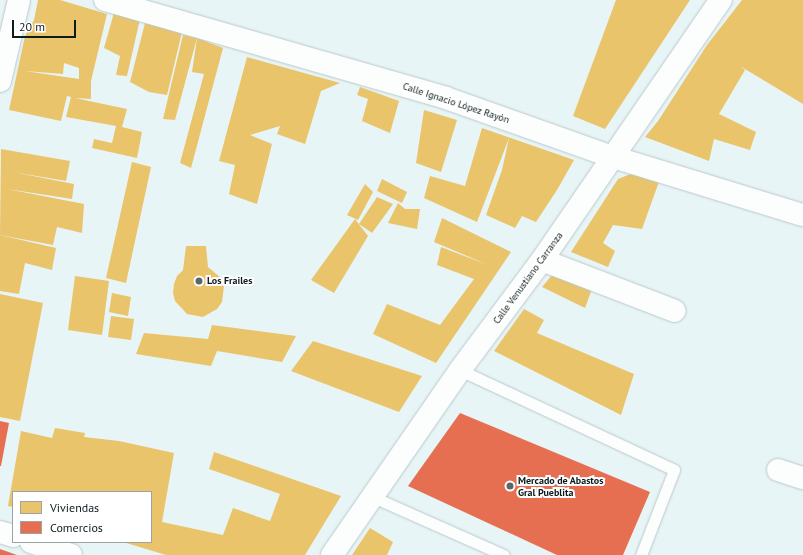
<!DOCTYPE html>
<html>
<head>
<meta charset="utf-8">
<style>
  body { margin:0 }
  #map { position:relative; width:803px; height:555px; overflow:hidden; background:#e8f5f7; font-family:"PT Sans",sans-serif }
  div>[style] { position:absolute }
  .homes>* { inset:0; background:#e9c46a }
  .shops>* { inset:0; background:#e76f51 }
  .roads { filter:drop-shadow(0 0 1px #bbc8ca) drop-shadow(0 0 1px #bbc8ca) }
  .service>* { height:11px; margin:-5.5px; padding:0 5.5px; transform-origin:5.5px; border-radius:5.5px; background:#fcfefe }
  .minor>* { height:22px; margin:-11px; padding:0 11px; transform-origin:11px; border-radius:11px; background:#fcfefe }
  .tertiary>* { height:22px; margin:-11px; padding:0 11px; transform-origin:11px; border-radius:11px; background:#fcfefe }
  .dots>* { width:11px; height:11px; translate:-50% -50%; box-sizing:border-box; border:2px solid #fff; border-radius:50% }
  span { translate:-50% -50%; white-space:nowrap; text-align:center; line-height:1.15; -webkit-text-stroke:4px #fff; paint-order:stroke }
  .street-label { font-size:10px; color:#0c1b1d }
  .poi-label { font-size:10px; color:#0c1b1d; font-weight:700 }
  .left { translate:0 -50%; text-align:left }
  .legend { position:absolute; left:12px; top:491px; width:140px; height:52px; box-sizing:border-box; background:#fff; border:1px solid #9ea4a5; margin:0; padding:5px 7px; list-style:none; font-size:12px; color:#0c1b1d }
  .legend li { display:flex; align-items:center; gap:8px; height:20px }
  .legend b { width:20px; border:1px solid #9ea4a5 }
  .scale { position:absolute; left:12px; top:20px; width:64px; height:18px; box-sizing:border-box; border:2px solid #0c1b1d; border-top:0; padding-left:5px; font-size:12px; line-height:14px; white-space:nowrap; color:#0c1b1d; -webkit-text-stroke:3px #fff; paint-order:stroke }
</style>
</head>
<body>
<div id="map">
  <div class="homes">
    <div style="clip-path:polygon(evenodd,38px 0,60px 0,107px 14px,91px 81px,91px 99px,75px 98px,127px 109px,122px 127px,142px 132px,137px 158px,92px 148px,94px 139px,112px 143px,116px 126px,66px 117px,71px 97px,67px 96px,61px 121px,9px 110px,25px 36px,34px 20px,38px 0,64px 63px,79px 68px,79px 79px,25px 71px,63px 74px,64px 63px)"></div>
    <div style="clip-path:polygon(616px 0,690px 0,605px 129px,573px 116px)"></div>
    <div style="clip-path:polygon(742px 0,803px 0,803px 104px,740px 66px,745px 70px,719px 114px,756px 132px,750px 150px,714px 139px,709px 161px,645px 137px,658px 121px,707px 45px)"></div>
    <div style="clip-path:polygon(115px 9px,140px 19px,127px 76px,116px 75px,120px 56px,104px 48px)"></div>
    <div style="clip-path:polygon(145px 23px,182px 32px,167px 95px,149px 92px,130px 82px)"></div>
    <div style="clip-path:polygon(183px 35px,197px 38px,175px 120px,163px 119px)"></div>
    <div style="clip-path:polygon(197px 38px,223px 48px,191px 168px,180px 163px,204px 74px,192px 72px)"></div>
    <div style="clip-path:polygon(247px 57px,340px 83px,321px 91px,305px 144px,277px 134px,280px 126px,250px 135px,272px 144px,257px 204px,229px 194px,235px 165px,219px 161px)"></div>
    <div style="clip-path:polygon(360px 87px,399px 101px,390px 133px,362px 121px,368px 99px,357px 95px)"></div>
    <div style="clip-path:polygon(424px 110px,457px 120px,441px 172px,416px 163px)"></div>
    <div style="clip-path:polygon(482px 128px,574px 160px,557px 190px,536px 222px,522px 216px,515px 228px,486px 215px,502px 170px,509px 138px,477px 222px,424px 198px,430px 176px,465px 186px)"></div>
    <div style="clip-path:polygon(1px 149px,70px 161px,66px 181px,13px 172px,74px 184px,72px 199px,7px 189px,84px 204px,82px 233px,57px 227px,53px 245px,0 235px)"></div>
    <div style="clip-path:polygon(132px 162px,151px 167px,126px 283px,106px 278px)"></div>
    <div style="clip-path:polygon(638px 171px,660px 179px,642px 229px,613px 225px,603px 243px,615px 251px,608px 267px,571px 252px,618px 179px)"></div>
    <div style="clip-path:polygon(382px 179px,407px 192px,402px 203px,377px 191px)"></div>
    <div style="clip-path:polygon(365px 184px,373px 192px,358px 220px,347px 215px)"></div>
    <div style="clip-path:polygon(377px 197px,393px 204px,372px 233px,359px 224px)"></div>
    <div style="clip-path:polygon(398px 203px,405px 209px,420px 209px,417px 229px,388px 223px)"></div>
    <div style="clip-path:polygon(442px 218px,511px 252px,436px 363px,373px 334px,387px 304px,440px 325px,474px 279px,437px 265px,441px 247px,488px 265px,434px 242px)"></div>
    <div style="clip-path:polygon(355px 219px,368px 236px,334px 293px,311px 280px)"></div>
    <div style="clip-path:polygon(0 235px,56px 248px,52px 270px,25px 263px,19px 294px,0 291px)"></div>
    <div style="clip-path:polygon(186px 246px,206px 246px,208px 267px,221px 278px,224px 286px,222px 302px,217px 309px,203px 317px,187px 314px,175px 301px,173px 293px,174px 284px,177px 276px,183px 270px)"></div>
    <div style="clip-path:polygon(557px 269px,593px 286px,585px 308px,542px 287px)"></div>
    <div style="clip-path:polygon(75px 276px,109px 281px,102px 335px,68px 330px)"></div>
    <div style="clip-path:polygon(112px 293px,131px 297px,128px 316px,109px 312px)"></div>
    <div style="clip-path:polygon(0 294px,43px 303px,20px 421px,0 417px)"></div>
    <div style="clip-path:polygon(524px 309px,544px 320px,537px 333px,634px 374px,621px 415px,494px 351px)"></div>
    <div style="clip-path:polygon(111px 316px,134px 319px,131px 340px,108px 337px)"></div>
    <div style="clip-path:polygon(212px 325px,296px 336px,282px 362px,217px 351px,211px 366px,136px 354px,144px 333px,208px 339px)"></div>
    <div style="clip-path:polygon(313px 341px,422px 376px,399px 412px,291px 371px)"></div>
    <div style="clip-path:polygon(55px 428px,85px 433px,84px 437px,119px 441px,174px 453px,162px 522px,223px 535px,233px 508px,270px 521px,280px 494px,209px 469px,214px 452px,341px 496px,305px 555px,166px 555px,123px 542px,151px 542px,151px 492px,13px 492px,13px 507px,8px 506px,21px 431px,52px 438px)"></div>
    <div style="clip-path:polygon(370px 528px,393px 542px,387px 555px,352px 555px)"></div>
  </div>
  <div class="shops">
    <div style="clip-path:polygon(460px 413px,650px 492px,623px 555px,557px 555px,408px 486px)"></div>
    <div style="clip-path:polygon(0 421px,9px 423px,1px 466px,0 466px)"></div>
    <div style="clip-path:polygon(0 549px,17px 555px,0 555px)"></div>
  </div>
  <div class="roads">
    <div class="service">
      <div style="left:460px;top:370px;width:236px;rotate:25deg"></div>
      <div style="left:674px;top:470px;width:91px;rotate:111.2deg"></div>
      <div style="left:373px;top:497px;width:143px;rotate:23.9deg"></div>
    </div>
    <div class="minor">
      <div style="left:105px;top:0;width:355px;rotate:16deg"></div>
      <div style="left:446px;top:98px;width:177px;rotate:19.5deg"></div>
      <div style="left:613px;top:157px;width:199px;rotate:17deg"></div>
      <div style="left:0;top:81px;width:83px;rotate:-76.8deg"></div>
      <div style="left:542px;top:260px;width:142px;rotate:21deg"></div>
      <div style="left:778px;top:470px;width:26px;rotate:18deg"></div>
      <div style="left:0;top:532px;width:14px;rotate:17deg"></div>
      <div style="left:31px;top:542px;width:42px;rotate:18deg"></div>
    </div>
    <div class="tertiary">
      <div style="left:332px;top:555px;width:225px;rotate:-55.3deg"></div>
      <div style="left:460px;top:370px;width:137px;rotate:-53.3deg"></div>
      <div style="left:542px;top:260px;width:316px;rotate:-55.5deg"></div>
    </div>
  </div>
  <div class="dots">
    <div style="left:199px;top:281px;background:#596769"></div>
    <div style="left:510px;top:486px;background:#596769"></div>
  </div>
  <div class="street-label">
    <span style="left:456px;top:103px;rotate:18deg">Calle Ignacio López Rayón</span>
    <span style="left:528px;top:278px;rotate:-54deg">Calle Venustiano Carranza</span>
  </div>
  <div class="poi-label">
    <span class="left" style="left:207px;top:281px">Los Frailes</span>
    <span class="left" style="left:518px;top:486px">Mercado de Abastos<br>Gral Pueblita</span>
  </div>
  <ul class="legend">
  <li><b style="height:11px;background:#e9c46a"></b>Viviendas</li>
  <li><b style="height:11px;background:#e76f51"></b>Comercios</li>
  </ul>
  <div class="scale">20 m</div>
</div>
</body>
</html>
